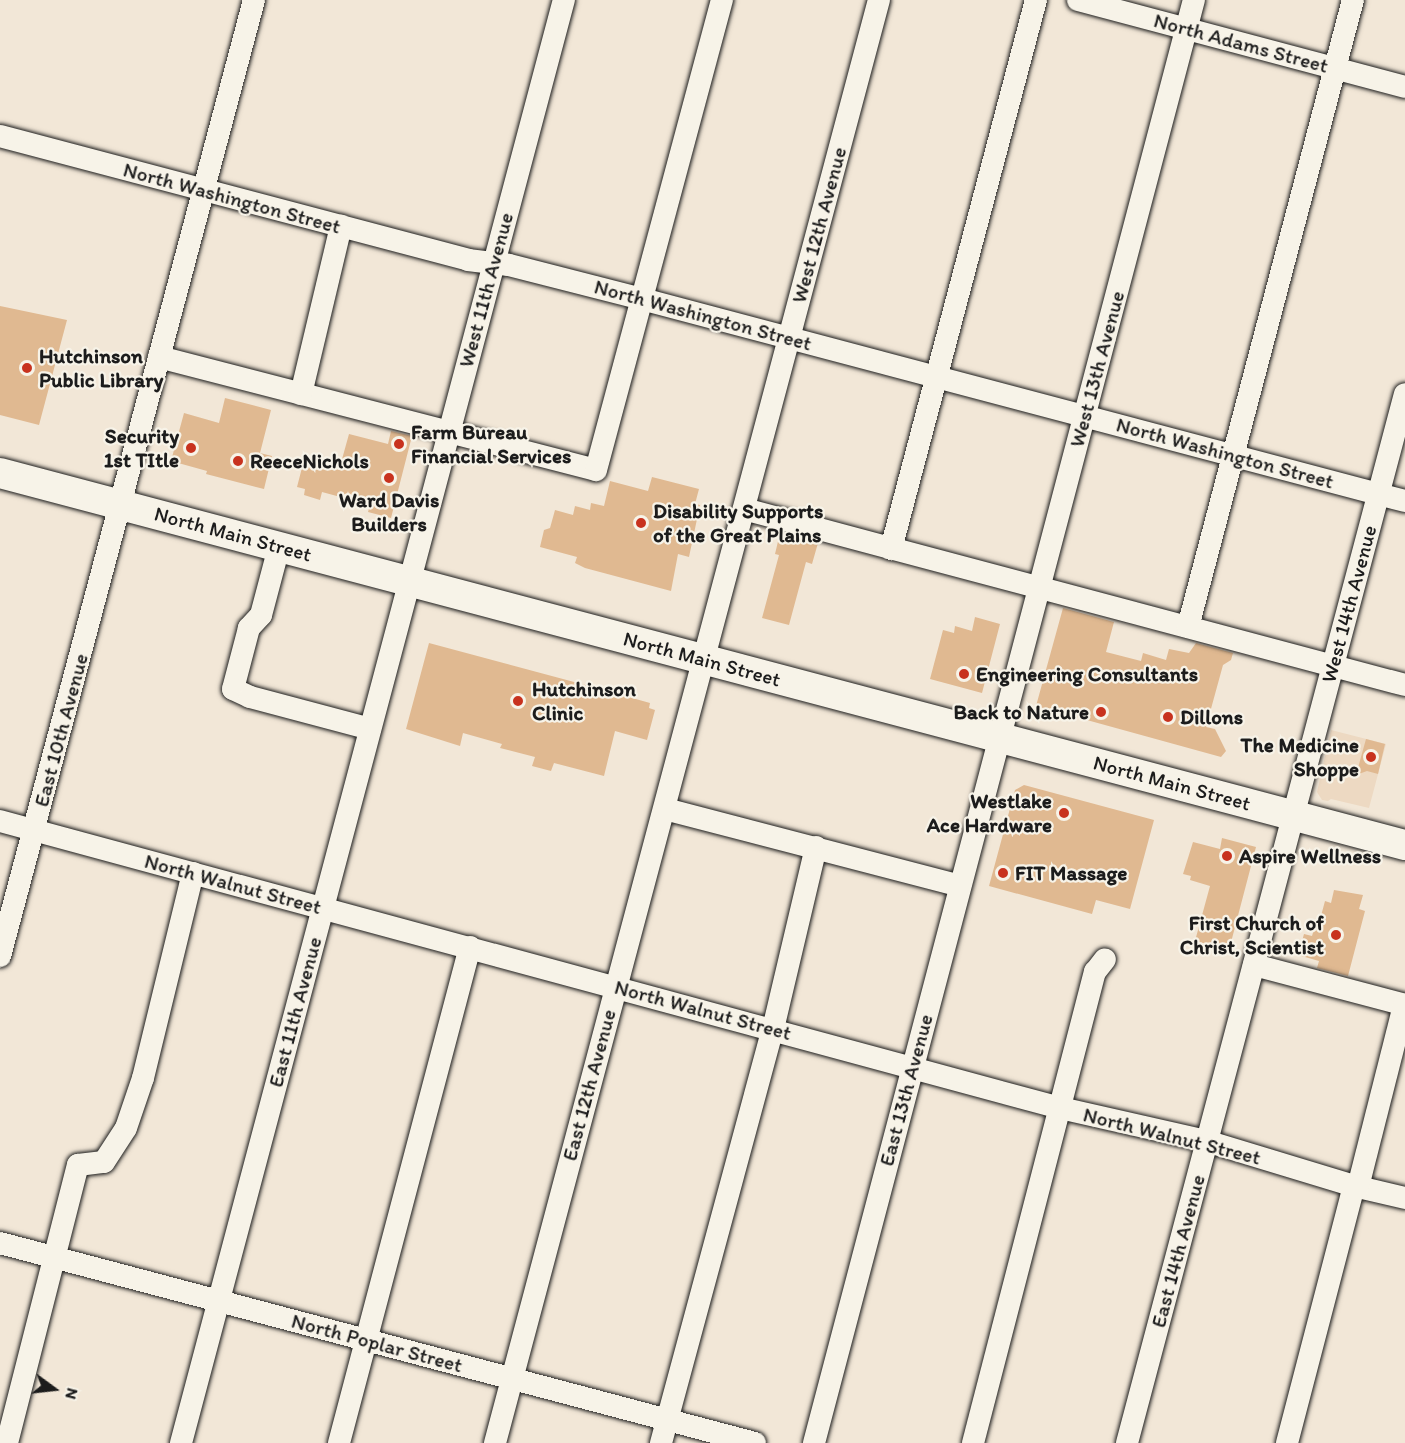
<!DOCTYPE html>
<html>
<head>
<meta charset="utf-8">
<style>
  body { margin:0 }
  #map { position:relative; width:1405px; height:1443px; overflow:hidden; background:#f2e7d7; font-family:Itim,sans-serif }
  div>[style] { position:absolute }
  .built>* { inset:0; background:#edd9c2 }
  .building>* { inset:0; background:#e0b991 }
  .roads { filter:drop-shadow(0 0 2px #1c1c1c) drop-shadow(0 0 2px #1c1c1c) }
  .minor>* { height:22px; margin:-11px; padding:0 11px; transform-origin:11px; border-radius:11px; background:#f7f3e8 }
  .major>* { height:30px; margin:-15px; padding:0 15px; transform-origin:15px; border-radius:15px; background:#f7f3e8 }
  .dots>* { width:16px; height:16px; translate:-50% -50%; box-sizing:border-box; border:3px solid #f7f3e8; border-radius:50% }
  span { translate:-50% -50%; white-space:nowrap; text-align:center; line-height:1.15; -webkit-text-stroke:4.5px #f7f3e8; paint-order:stroke }
  .street-label { font-size:21px; color:#1c1c1c }
  .poi-label { font-size:21px; color:#1c1c1c; font-weight:700 }
  .left { translate:0 -50%; text-align:left }
  .right { translate:-100% -50%; text-align:right }
  .north { position:absolute; left:24px; top:1359px; width:60px; height:60px; -webkit-text-stroke:4px #f7f3e8; paint-order:stroke; rotate:105deg; font-size:16px; font-weight:700; line-height:24px; text-align:center; color:#1c1c1c }
  .north::after { content:''; display:block; margin:auto; width:21px; height:27px; background:#1c1c1c; clip-path:polygon(50% 0,100% 100%,50% 72%,0 100%) }
</style>
</head>
<body>
<div id="map">
  <div class="built">
    <div style="clip-path:polygon(1331px 730px,1386px 744px,1369px 808px,1331px 799px,1328px 801px,1322px 800px,1317px 792px)"></div>
  </div>
  <div class="building">
    <div style="clip-path:polygon(0 306px,67px 320px,39px 425px,0 415px)"></div>
    <div style="clip-path:polygon(225px 398px,271px 410px,260px 453px,272px 456px,264px 489px,206px 474px,207px 471px,171px 461px,184px 413px,219px 423px)"></div>
    <div style="clip-path:polygon(391px 431px,412px 436px,391px 518px,368px 512px,370px 505px,322px 492px,320px 500px,304px 495px,305px 489px,297px 487px,304px 460px,339px 470px,349px 434px,388px 444px)"></div>
    <div style="clip-path:polygon(652px 477px,699px 489px,695px 504px,700px 505px,689px 557px,678px 554px,671px 591px,585px 568px,575px 563px,577px 557px,540px 547px,544px 530px,550px 528px,555px 510px,573px 515px,575px 506px,590px 510px,591px 503px,604px 506px,610px 481px,648px 491px)"></div>
    <div style="clip-path:polygon(780px 533px,818px 543px,812px 564px,806px 562px,789px 625px,762px 618px,779px 555px,775px 554px)"></div>
    <div style="clip-path:polygon(1063px 608px,1114px 622px,1106px 652px,1141px 661px,1143px 653px,1166px 660px,1169px 649px,1189px 653px,1196px 643px,1233px 653px,1231px 660px,1223px 665px,1206px 727px,1215px 729px,1226px 751px,1221px 757px,1036px 706px)"></div>
    <div style="clip-path:polygon(975px 617px,1000px 624px,982px 693px,930px 679px,943px 630px,954px 633px,955px 626px,972px 631px)"></div>
    <div style="clip-path:polygon(429px 643px,604px 690px,605px 687px,626px 692px,625px 696px,650px 703px,649px 708px,655px 710px,647px 740px,615px 731px,604px 776px,554px 763px,551px 771px,532px 766px,535px 757px,500px 748px,502px 744px,463px 733px,460px 746px,406px 729px)"></div>
    <div style="clip-path:polygon(1366px 739px,1385px 744px,1378px 774px,1367px 771px,1356px 775px)"></div>
    <div style="clip-path:polygon(1024px 785px,1154px 820px,1130px 909px,1096px 900px,1092px 914px,989px 886px,1015px 790px)"></div>
    <div style="clip-path:polygon(1222px 838px,1256px 847px,1229px 950px,1195px 941px,1210px 886px,1190px 880px,1191px 876px,1183px 874px,1193px 842px,1220px 849px)"></div>
    <div style="clip-path:polygon(1334px 890px,1363px 895px,1359px 909px,1365px 911px,1348px 976px,1317px 968px,1319px 961px,1298px 955px,1304px 934px,1312px 936px,1315px 926px,1318px 927px,1325px 901px,1331px 903px)"></div>
  </div>
  <div class="roads">
    <div class="minor">
      <div style="left:1078px;top:0;width:338px;rotate:14.9deg"></div>
      <div style="left:0;top:136px;width:484px;rotate:14.8deg"></div>
      <div style="left:468px;top:260px;width:41px;rotate:7deg"></div>
      <div style="left:509px;top:265px;width:137px;rotate:14.3deg"></div>
      <div style="left:642px;top:299px;width:789px;rotate:14.83deg"></div>
      <div style="left:159px;top:357px;width:451px;rotate:14.5deg"></div>
      <div style="left:596px;top:470px;width:487px;rotate:-75deg"></div>
      <div style="left:301px;top:394px;width:173px;rotate:-76.6deg"></div>
      <div style="left:744px;top:509px;width:684px;rotate:14.91deg"></div>
      <div style="left:279px;top:547px;width:70px;rotate:104.8deg"></div>
      <div style="left:261px;top:615px;width:18px;rotate:133deg"></div>
      <div style="left:249px;top:628px;width:63px;rotate:104.7deg"></div>
      <div style="left:233px;top:689px;width:19px;rotate:25deg"></div>
      <div style="left:250px;top:697px;width:124px;rotate:14.9deg"></div>
      <div style="left:891px;top:549px;width:568px;rotate:-75.21deg"></div>
      <div style="left:1188px;top:627px;width:648px;rotate:-75.26deg"></div>
      <div style="left:665px;top:809px;width:305px;rotate:14.6deg"></div>
      <div style="left:0;top:821px;width:1098px;rotate:15.15deg"></div>
      <div style="left:1060px;top:1108px;width:150px;rotate:12.7deg"></div>
      <div style="left:1206px;top:1141px;width:155px;rotate:16.9deg"></div>
      <div style="left:1354px;top:1186px;width:52px;rotate:13.2deg"></div>
      <div style="left:0;top:956px;width:989px;rotate:-75.12deg"></div>
      <div style="left:1254px;top:965px;width:156px;rotate:14.8deg"></div>
      <div style="left:1358px;top:1187px;width:188px;rotate:-75.8deg"></div>
      <div style="left:0;top:1243px;width:781px;rotate:14.84deg"></div>
      <div style="left:7px;top:1443px;width:287px;rotate:-75.7deg"></div>
      <div style="left:78px;top:1165px;width:26px;rotate:-7deg"></div>
      <div style="left:104px;top:1162px;width:40px;rotate:-57.1deg"></div>
      <div style="left:126px;top:1128px;width:53px;rotate:-71.2deg"></div>
      <div style="left:143px;top:1078px;width:211px;rotate:-76.3deg"></div>
      <div style="left:181px;top:1443px;width:1493px;rotate:-75.14deg"></div>
      <div style="left:339px;top:1443px;width:513px;rotate:-75.21deg"></div>
      <div style="left:495px;top:1443px;width:1493px;rotate:-75.1deg"></div>
      <div style="left:661px;top:1443px;width:429px;rotate:-74.9deg"></div>
      <div style="left:773px;top:1029px;width:187px;rotate:-76.7deg"></div>
      <div style="left:814px;top:1443px;width:1492px;rotate:-75.25deg"></div>
      <div style="left:973px;top:1443px;width:487px;rotate:-75.5deg"></div>
      <div style="left:1095px;top:972px;width:16px;rotate:-52deg"></div>
      <div style="left:1127px;top:1443px;width:1085px;rotate:-75.16deg"></div>
      <div style="left:1287px;top:1443px;width:266px;rotate:-75.4deg"></div>
    </div>
    <div class="major">
      <div style="left:0;top:473px;width:1453px;rotate:14.83deg"></div>
    </div>
  </div>
  <div class="dots">
    <div style="left:27px;top:368px;background:#c8321e"></div>
    <div style="left:399px;top:444px;background:#c8321e"></div>
    <div style="left:191px;top:448px;background:#c8321e"></div>
    <div style="left:238px;top:461px;background:#c8321e"></div>
    <div style="left:389px;top:478px;background:#c8321e"></div>
    <div style="left:641px;top:523px;background:#c8321e"></div>
    <div style="left:964px;top:674px;background:#c8321e"></div>
    <div style="left:518px;top:701px;background:#c8321e"></div>
    <div style="left:1101px;top:712px;background:#c8321e"></div>
    <div style="left:1168px;top:717px;background:#c8321e"></div>
    <div style="left:1371px;top:757px;background:#c8321e"></div>
    <div style="left:1064px;top:813px;background:#c8321e"></div>
    <div style="left:1227px;top:856px;background:#c8321e"></div>
    <div style="left:1003px;top:873px;background:#c8321e"></div>
    <div style="left:1336px;top:935px;background:#c8321e"></div>
  </div>
  <div class="street-label">
    <span style="left:1241px;top:43px;rotate:15deg">North Adams Street</span>
    <span style="left:232px;top:198px;rotate:15deg">North Washington Street</span>
    <span style="left:819px;top:225px;rotate:-75deg">West 12th Avenue</span>
    <span style="left:486px;top:290px;rotate:-75deg">West 11th Avenue</span>
    <span style="left:703px;top:315px;rotate:15deg">North Washington Street</span>
    <span style="left:1097px;top:369px;rotate:-75deg">West 13th Avenue</span>
    <span style="left:1225px;top:453px;rotate:15deg">North Washington Street</span>
    <span style="left:233px;top:534px;rotate:15deg">North Main Street</span>
    <span style="left:1349px;top:604px;rotate:-75deg">West 14th Avenue</span>
    <span style="left:702px;top:659px;rotate:15deg">North Main Street</span>
    <span style="left:61px;top:730px;rotate:-75deg">East 10th Avenue</span>
    <span style="left:1172px;top:783px;rotate:15deg">North Main Street</span>
    <span style="left:233px;top:884px;rotate:15deg">North Walnut Street</span>
    <span style="left:703px;top:1010px;rotate:15deg">North Walnut Street</span>
    <span style="left:295px;top:1012px;rotate:-75deg">East 11th Avenue</span>
    <span style="left:589px;top:1085px;rotate:-75deg">East 12th Avenue</span>
    <span style="left:906px;top:1090px;rotate:-75deg">East 13th Avenue</span>
    <span style="left:1172px;top:1136px;rotate:14deg">North Walnut Street</span>
    <span style="left:1178px;top:1251px;rotate:-75deg">East 14th Avenue</span>
    <span style="left:377px;top:1343px;rotate:15deg">North Poplar Street</span>
  </div>
  <div class="poi-label">
    <span class="left" style="left:39px;top:368px">Hutchinson<br>Public Library</span>
    <span class="left" style="left:411px;top:444px">Farm Bureau<br>Financial Services</span>
    <span class="right" style="left:179px;top:448px">Security<br>1st TItle</span>
    <span class="left" style="left:250px;top:461px">ReeceNichols</span>
    <span style="left:389px;top:512px">Ward Davis<br>Builders</span>
    <span class="left" style="left:653px;top:523px">Disability Supports<br>of the Great Plains</span>
    <span class="left" style="left:976px;top:674px">Engineering Consultants</span>
    <span class="left" style="left:532px;top:701px">Hutchinson<br>Clinic</span>
    <span class="right" style="left:1089px;top:712px">Back to Nature</span>
    <span class="left" style="left:1180px;top:717px">Dillons</span>
    <span class="right" style="left:1359px;top:757px">The Medicine<br>Shoppe</span>
    <span class="right" style="left:1052px;top:813px">Westlake<br>Ace Hardware</span>
    <span class="left" style="left:1239px;top:856px">Aspire Wellness</span>
    <span class="left" style="left:1015px;top:873px">FIT Massage</span>
    <span class="right" style="left:1324px;top:935px">First Church of<br>Christ, Scientist</span>
  </div>
  <div class="north">N</div>
</div>
</body>
</html>
